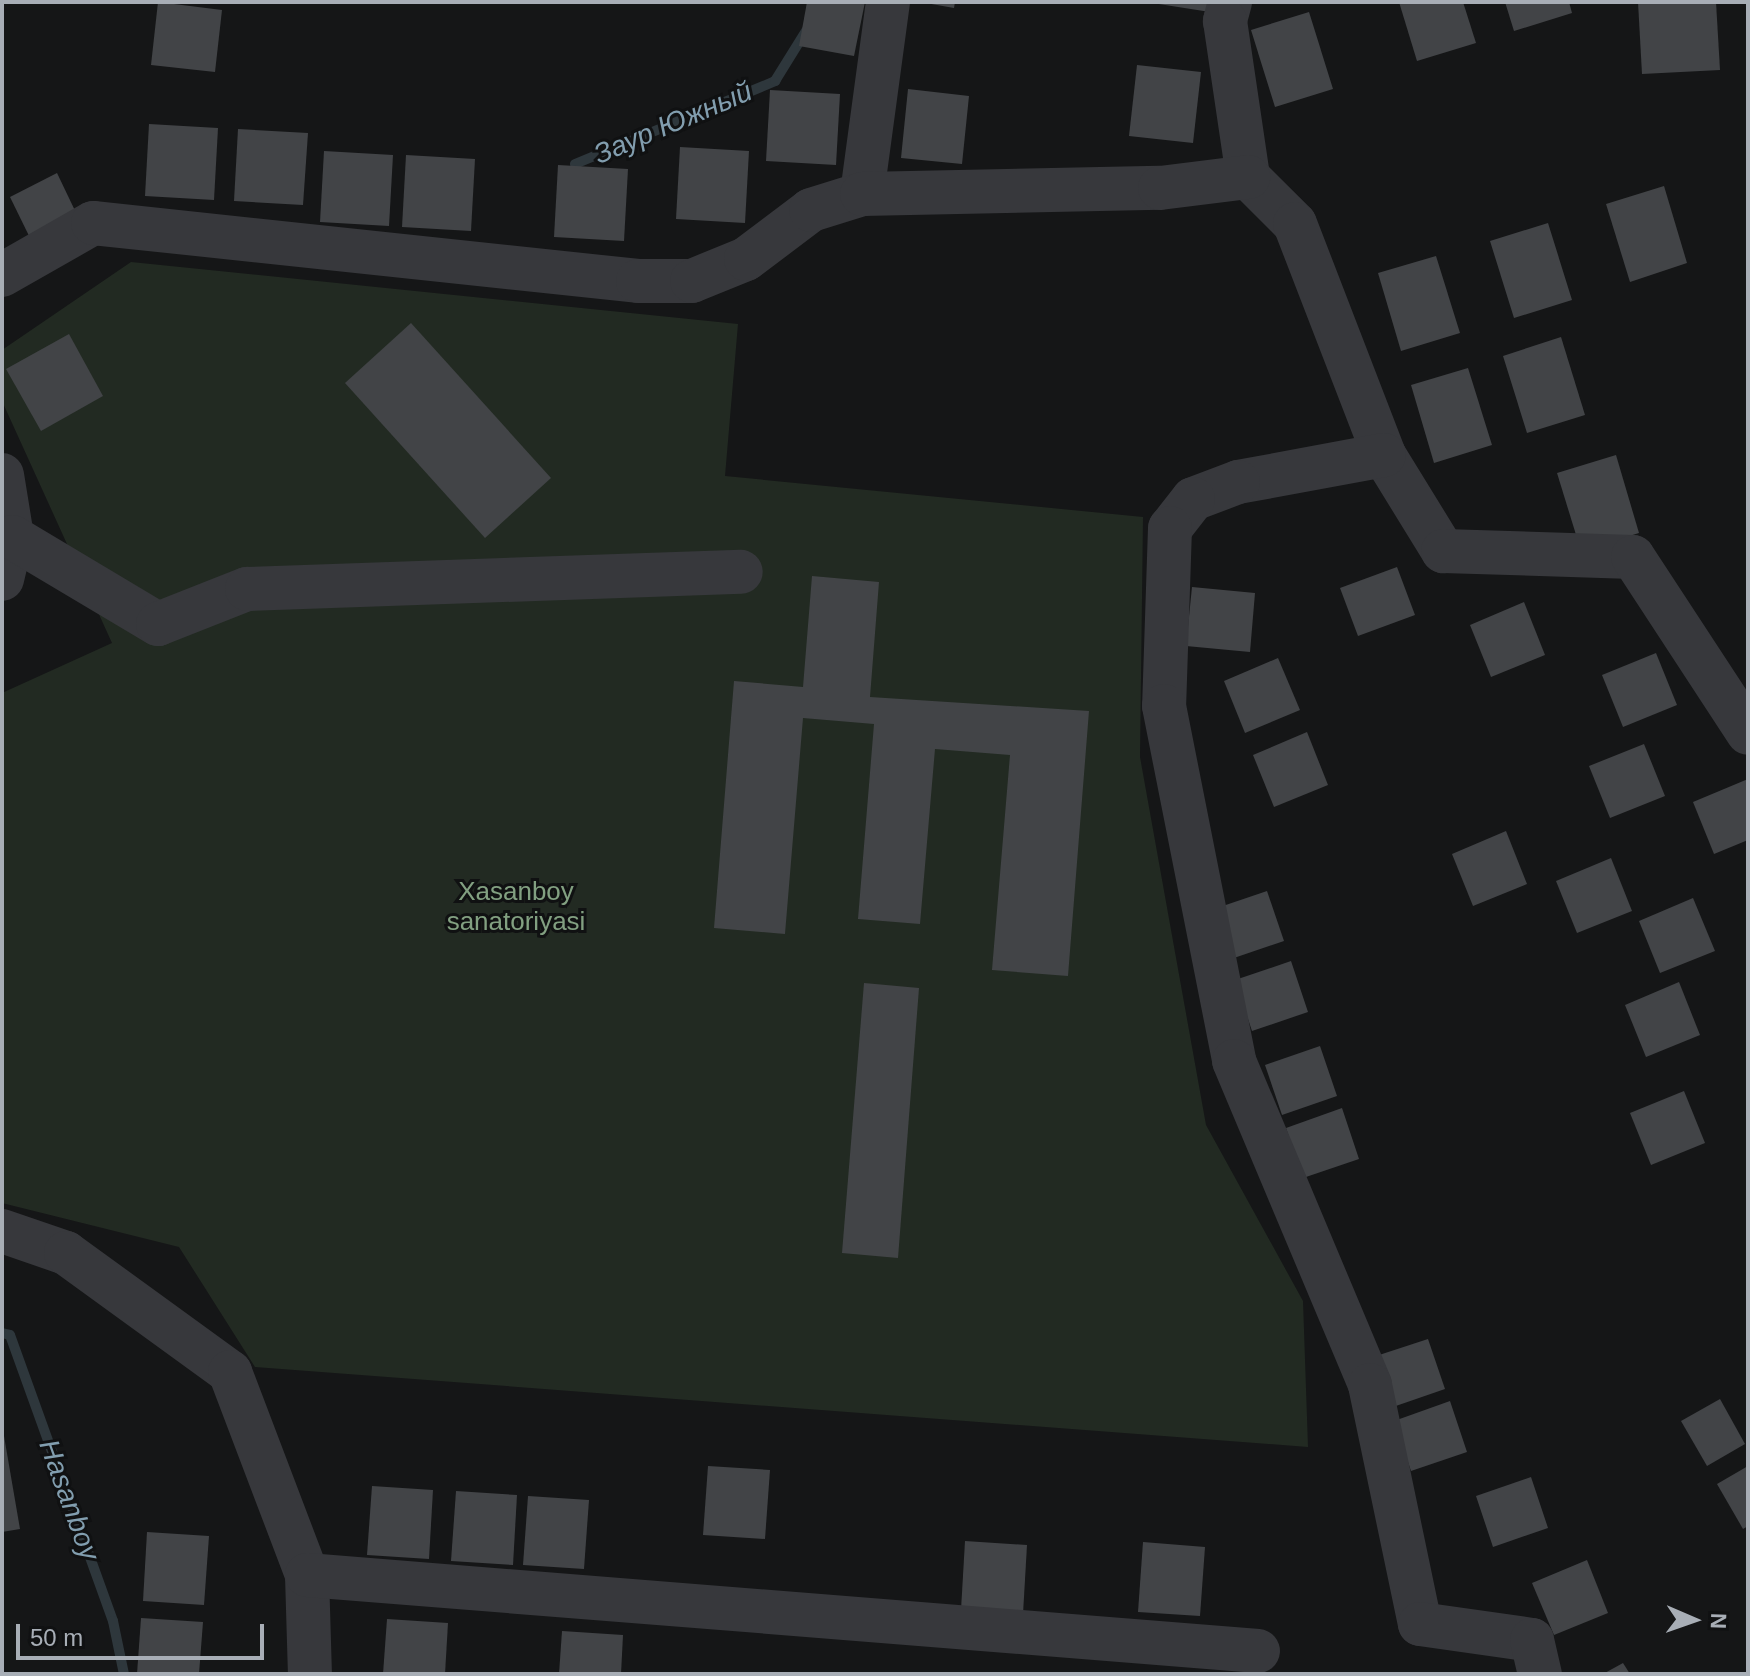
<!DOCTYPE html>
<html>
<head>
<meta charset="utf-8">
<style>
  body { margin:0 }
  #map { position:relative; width:1750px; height:1676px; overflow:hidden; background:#151617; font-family:Helvetica,sans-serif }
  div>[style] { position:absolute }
  .green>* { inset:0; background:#222a22 }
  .stream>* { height:10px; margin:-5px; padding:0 5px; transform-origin:5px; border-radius:5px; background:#2e373c }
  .building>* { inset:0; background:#424447 }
  .minor>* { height:44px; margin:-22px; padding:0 22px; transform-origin:22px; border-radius:22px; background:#37383c }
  span { translate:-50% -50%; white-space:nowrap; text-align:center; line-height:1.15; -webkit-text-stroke:6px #101112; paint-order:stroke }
  .park-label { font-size:26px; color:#82a081 }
  .water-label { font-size:28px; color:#829eaf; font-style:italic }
  .frame { position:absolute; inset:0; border:4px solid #a8aeb6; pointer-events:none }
  .north { position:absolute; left:1654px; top:1580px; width:80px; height:80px; -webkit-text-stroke:6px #101112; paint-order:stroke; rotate:92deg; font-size:22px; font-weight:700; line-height:32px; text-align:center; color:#a8aeb6 }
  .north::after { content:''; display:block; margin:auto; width:28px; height:36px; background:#a8aeb6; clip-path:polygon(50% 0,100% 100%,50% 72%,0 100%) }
  .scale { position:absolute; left:16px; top:1624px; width:248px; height:36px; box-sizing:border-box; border:4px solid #a8aeb6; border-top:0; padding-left:10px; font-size:24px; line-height:28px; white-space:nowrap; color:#a8aeb6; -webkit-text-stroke:6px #101112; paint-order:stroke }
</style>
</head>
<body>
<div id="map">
  <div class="green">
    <div style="clip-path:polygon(131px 262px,738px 324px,725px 476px,1143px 517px,1140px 757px,1206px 1125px,1303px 1301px,1308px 1447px,255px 1367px,179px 1247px,2px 1203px,2px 693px,112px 643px,2px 401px,2px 350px)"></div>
  </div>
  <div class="stream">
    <div style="left:575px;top:164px;width:217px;rotate:-22.5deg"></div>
    <div style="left:775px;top:81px;width:59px;rotate:-58.2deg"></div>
    <div style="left:2px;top:1333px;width:8px;rotate:14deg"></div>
    <div style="left:10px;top:1335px;width:304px;rotate:70.2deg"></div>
    <div style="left:113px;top:1621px;width:54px;rotate:78.3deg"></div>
  </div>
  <div class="building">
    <div style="clip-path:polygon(158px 2px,222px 10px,215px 72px,151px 65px)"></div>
    <div style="clip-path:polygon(807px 2px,865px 2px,854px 56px,799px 46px)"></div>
    <div style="clip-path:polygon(920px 2px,955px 2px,954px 8px)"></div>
    <div style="clip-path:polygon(1146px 2px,1211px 2px,1210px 12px)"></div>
    <div style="clip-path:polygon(1399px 2px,1463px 2px,1476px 43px,1417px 61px)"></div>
    <div style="clip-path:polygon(1505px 2px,1569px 2px,1572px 13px,1514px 31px)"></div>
    <div style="clip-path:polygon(1638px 2px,1716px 2px,1720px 70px,1642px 74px)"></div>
    <div style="clip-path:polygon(1309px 12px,1333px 89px,1275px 107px,1251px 30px)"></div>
    <div style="clip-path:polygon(1137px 65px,1201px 72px,1193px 143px,1129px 136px)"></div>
    <div style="clip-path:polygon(908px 89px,969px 96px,962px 164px,901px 158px)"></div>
    <div style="clip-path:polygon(770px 90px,840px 94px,836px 165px,766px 161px)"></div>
    <div style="clip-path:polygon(149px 124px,218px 128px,214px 200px,145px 196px)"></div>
    <div style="clip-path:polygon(238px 129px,308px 133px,303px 205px,234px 201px)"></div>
    <div style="clip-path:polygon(680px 147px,749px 151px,745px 223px,676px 219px)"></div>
    <div style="clip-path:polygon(324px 151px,393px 155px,389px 226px,320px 222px)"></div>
    <div style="clip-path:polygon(406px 155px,475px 159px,471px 231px,402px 227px)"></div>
    <div style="clip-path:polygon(558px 165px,628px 169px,624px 241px,554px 237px)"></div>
    <div style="clip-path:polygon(57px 173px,79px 219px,32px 242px,10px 197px)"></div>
    <div style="clip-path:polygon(1664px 186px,1687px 263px,1630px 282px,1606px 204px)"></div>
    <div style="clip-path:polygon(1548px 223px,1572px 300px,1514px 318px,1490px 241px)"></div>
    <div style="clip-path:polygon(1436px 256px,1460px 333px,1401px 351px,1378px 273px)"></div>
    <div style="clip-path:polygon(411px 323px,551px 478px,485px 538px,345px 383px)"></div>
    <div style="clip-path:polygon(69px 334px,103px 396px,41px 431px,6px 369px)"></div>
    <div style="clip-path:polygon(1561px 337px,1585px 415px,1527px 433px,1503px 356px)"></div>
    <div style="clip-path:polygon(1468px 368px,1492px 445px,1434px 463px,1411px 385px)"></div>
    <div style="clip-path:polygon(1616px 455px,1639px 533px,1581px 551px,1557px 473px)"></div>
    <div style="clip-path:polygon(1397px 567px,1415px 615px,1358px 636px,1340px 588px)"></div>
    <div style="clip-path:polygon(812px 576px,879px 582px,870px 697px,1089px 711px,1068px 976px,992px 970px,1010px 755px,935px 749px,920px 924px,858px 919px,874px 724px,803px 718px,785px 934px,714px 928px,734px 681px,803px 687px)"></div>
    <div style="clip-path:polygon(1192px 587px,1255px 593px,1250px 652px,1186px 646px)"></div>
    <div style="clip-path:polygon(1524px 602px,1545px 655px,1491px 677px,1470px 625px)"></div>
    <div style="clip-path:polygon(1656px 653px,1677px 705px,1623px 727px,1602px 675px)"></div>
    <div style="clip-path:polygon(1278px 658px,1300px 710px,1245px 733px,1224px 681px)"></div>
    <div style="clip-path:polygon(1307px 732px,1328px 785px,1274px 807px,1253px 755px)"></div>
    <div style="clip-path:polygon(1644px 744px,1665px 796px,1610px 818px,1589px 766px)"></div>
    <div style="clip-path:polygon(1748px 779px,1748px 840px,1714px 854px,1693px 802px)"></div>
    <div style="clip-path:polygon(1506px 831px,1527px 884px,1473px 906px,1452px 854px)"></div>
    <div style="clip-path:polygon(1611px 858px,1632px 911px,1577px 933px,1556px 881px)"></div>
    <div style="clip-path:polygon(1267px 891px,1284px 941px,1228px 960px,1211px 910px)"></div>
    <div style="clip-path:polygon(1693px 898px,1715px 951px,1660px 973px,1639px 921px)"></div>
    <div style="clip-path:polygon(1291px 961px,1308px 1012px,1252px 1031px,1235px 980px)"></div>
    <div style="clip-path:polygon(1679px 982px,1700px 1035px,1646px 1057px,1625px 1005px)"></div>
    <div style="clip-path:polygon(864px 983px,919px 988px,898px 1258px,842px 1253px)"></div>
    <div style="clip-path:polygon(1320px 1046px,1337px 1096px,1282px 1115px,1265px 1065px)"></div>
    <div style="clip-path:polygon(1684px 1091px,1705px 1143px,1651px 1165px,1630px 1113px)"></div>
    <div style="clip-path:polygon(1342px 1108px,1359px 1159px,1303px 1178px,1286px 1128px)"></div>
    <div style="clip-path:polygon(1428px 1339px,1445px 1389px,1390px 1408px,1373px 1357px)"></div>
    <div style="clip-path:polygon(1720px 1399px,1745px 1444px,1707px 1466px,1681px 1421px)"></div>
    <div style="clip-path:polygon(1450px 1401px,1467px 1452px,1411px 1471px,1394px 1421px)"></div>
    <div style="clip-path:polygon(4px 1436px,20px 1529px,2px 1532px,2px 1437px)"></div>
    <div style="clip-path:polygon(708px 1466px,770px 1470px,765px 1539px,703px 1535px)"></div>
    <div style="clip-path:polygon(1748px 1466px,1748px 1526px,1743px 1529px,1717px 1484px)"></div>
    <div style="clip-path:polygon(1531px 1477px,1548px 1528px,1493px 1547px,1476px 1496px)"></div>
    <div style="clip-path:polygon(372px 1486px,433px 1490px,429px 1559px,367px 1555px)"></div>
    <div style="clip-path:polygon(456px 1491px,517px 1495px,513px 1565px,451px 1561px)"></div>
    <div style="clip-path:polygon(528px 1496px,589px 1500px,584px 1569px,523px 1565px)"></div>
    <div style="clip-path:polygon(147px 1532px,209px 1536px,204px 1605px,143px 1601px)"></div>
    <div style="clip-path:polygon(965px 1541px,1027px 1545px,1023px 1614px,961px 1610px)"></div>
    <div style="clip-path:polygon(1143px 1542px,1205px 1547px,1200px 1616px,1138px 1612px)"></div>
    <div style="clip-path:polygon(1587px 1560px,1608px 1613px,1554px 1635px,1532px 1583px)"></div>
    <div style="clip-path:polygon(141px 1618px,203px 1622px,199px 1674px,137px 1674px)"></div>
    <div style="clip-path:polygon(387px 1619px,448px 1623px,445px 1674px,383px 1674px)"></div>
    <div style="clip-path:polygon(562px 1631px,623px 1635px,621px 1674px,559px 1674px)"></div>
    <div style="clip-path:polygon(1623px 1663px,1630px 1674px,1603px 1674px)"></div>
  </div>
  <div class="minor">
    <div style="left:1230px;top:2px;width:20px;rotate:105deg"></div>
    <div style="left:1225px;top:21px;width:158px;rotate:81.6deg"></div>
    <div style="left:1248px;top:177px;width:66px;rotate:45deg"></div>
    <div style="left:1295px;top:224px;width:248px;rotate:68.9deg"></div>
    <div style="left:1384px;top:455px;width:113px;rotate:58.4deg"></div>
    <div style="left:1443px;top:551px;width:190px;rotate:1.8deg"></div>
    <div style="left:1633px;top:557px;width:210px;rotate:56.8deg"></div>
    <div style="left:862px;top:194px;width:194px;rotate:-82.3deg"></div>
    <div style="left:2px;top:275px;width:105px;rotate:-29.7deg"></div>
    <div style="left:93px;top:223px;width:548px;rotate:6.07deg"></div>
    <div style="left:638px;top:281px;width:54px"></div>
    <div style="left:692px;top:281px;width:58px;rotate:-22.2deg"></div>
    <div style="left:746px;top:259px;width:81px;rotate:-37deg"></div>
    <div style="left:811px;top:210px;width:53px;rotate:-17.4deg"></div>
    <div style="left:862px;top:194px;width:298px;rotate:-1.2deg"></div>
    <div style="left:1160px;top:188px;width:89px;rotate:-7.1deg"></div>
    <div style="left:1384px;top:455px;width:148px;rotate:169.5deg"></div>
    <div style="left:1238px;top:482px;width:48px;rotate:159.3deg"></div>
    <div style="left:1193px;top:499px;width:37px;rotate:128deg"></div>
    <div style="left:1170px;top:528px;width:178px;rotate:91.9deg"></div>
    <div style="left:1164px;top:706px;width:362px;rotate:78.8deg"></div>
    <div style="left:1234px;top:1061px;width:351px;rotate:67.2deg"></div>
    <div style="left:1370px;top:1385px;width:244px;rotate:78.2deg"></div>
    <div style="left:1420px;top:1624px;width:113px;rotate:8.1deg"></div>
    <div style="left:1532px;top:1640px;width:35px;rotate:77deg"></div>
    <div style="left:2px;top:475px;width:63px;rotate:80.8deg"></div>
    <div style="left:12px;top:537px;width:43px;rotate:103.4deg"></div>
    <div style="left:12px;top:537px;width:170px;rotate:30.8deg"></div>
    <div style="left:158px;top:624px;width:96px;rotate:-21.5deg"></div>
    <div style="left:247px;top:589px;width:494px;rotate:-2deg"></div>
    <div style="left:2px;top:1231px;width:68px;rotate:19deg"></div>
    <div style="left:66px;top:1253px;width:203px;rotate:36deg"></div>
    <div style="left:230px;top:1372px;width:217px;rotate:69.2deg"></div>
    <div style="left:307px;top:1575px;width:99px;rotate:88.3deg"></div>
    <div style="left:307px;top:1575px;width:954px;rotate:4.57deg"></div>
  </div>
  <div class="park-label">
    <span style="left:516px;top:907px">Xasanboy<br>sanatoriyasi</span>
  </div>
  <div class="water-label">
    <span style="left:673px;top:123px;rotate:-23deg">Заур Южный</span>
    <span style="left:69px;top:1500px;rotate:70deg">Hasanboy</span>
  </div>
  <div class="frame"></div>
  <div class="north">N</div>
  <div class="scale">50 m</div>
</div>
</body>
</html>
